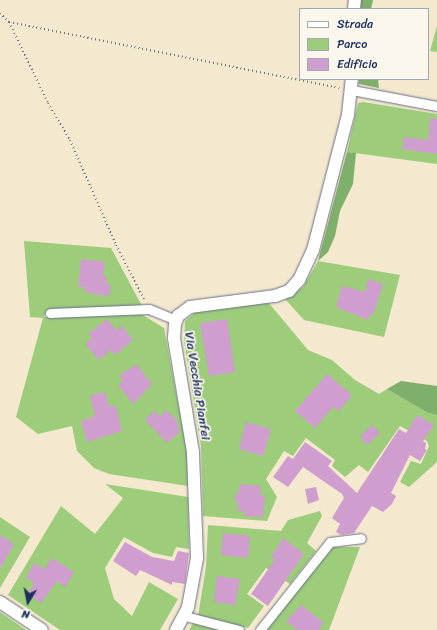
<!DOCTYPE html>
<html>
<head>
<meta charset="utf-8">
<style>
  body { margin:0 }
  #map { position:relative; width:437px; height:630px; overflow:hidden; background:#f4e8cf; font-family:Sriracha,sans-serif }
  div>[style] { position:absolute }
  .green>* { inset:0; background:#9dcc7b }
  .forest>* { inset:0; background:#7eb06b }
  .building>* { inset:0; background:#cf9ece }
  .path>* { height:2px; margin-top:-1px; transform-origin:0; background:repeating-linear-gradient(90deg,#677086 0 1px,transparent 0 4px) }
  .roads { filter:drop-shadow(0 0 1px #677086) drop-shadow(0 0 1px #677086) }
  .minor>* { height:9px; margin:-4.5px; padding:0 4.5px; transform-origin:4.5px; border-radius:4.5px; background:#fff }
  .tertiary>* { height:12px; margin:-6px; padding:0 6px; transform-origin:6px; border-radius:6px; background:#fff }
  span { translate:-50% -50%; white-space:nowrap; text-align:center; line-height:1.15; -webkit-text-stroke:3.5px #fbf7ec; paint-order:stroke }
  .street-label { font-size:13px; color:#1b2f5e }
  .legend { position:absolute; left:299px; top:8px; width:130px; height:72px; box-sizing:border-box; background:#fbf7ec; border:1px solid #a1a7b3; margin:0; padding:5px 7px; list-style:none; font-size:12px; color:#1b2f5e }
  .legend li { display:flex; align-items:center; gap:8px; height:20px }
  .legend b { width:20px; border:1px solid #a1a7b3 }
  .north { position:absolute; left:8px; top:582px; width:40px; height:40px; -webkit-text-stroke:3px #fbf7ec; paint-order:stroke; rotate:190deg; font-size:11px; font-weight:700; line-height:16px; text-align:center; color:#1b2f5e }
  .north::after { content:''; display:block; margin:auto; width:14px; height:18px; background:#1b2f5e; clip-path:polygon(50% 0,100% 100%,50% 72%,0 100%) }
</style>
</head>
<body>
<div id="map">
  <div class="green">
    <div style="clip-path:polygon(437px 26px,437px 52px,430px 51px)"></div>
    <div style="clip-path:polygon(363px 102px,437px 114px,437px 164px,347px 152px,358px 103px)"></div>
    <div style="clip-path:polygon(24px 241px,111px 248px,142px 306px,47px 310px,44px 317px,141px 314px,164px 328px,187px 452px,188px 486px,109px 474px,94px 468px,77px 451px,72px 426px,38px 434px,16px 417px,43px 318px,30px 317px)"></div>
    <div style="clip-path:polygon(318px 261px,400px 275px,384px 337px,304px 320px,285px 299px,303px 287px)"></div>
    <div style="clip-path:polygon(268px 302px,308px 350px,332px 360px,355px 380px,379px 394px,387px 389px,428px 413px,437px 415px,437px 462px,409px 487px,400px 482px,411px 461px,421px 464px,429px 446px,427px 441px,400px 426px,368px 472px,359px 465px,345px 477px,332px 466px,335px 460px,306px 438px,293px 456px,284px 451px,266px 479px,277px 497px,267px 521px,203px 516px,201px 446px,184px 341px,185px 321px,196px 312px)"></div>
    <div style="clip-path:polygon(105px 484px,188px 497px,189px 549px,176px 547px,172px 557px,153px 553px,124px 537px,105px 568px,114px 599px,132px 616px,149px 582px,178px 599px,160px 630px,60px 630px,8px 595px,61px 506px,95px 534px,123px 498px)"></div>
    <div style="clip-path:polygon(320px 511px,322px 516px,307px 543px,316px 551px,290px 584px,266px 568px,247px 594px,264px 606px,248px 628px,198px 616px,206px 567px,208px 525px,281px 531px,288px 520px)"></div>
    <div style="clip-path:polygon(0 517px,30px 537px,0 588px)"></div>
    <div style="clip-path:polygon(334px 547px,360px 547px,329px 630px,265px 630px,329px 549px)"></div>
    <div style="clip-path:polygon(0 612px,26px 630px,0 630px)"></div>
    <div style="clip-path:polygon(194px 622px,223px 630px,189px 630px)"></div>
  </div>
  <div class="forest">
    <div style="clip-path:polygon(360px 0,373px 0,371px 9px,359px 9px)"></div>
    <div style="clip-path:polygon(359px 79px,378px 79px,379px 88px,359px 84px)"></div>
    <div style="clip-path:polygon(347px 152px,356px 153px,353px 184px,340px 211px,335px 236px,328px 252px,318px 261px)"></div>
    <div style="clip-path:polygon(401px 381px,437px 386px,437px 415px,428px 413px,387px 389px)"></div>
  </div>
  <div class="building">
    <div style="clip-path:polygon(430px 118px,437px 119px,437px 154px,402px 149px,404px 137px,428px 140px)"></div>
    <div style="clip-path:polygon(81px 259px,105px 262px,103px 276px,107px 277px,106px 284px,111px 284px,109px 296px,93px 294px,84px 291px,85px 287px,78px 287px)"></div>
    <div style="clip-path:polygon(368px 279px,383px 284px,373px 315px,370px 314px,368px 320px,336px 307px,342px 286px,365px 292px)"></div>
    <div style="clip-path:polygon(107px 319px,116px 330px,122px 326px,133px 340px,115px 355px,111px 350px,99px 360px,85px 344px,92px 338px,88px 334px)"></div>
    <div style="clip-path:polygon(227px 319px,235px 372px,209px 376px,200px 323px)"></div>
    <div style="clip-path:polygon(136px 364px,152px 384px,133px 404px,118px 385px,123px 381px,119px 376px)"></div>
    <div style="clip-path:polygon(327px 374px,352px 395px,339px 411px,333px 407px,315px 428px,295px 411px)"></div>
    <div style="clip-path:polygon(105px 392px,109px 406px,116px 406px,122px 431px,87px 442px,81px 421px,95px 416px,90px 396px)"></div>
    <div style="clip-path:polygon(166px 410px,179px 422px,177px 424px,180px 432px,167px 443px,145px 420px,154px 411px,160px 416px)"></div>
    <div style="clip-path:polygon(417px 415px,434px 425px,423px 441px,426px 443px,425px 449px,427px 450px,420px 461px,410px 455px,391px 493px,396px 496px,392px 504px,383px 512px,372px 506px,354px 533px,341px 535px,336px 532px,340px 524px,332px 518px,344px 498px,342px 494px,303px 467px,288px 487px,273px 477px,288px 456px,293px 459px,305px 442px,332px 461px,328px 466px,357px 493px,399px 429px,406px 433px)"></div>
    <div style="clip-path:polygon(246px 422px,271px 429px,263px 456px,239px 449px)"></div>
    <div style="clip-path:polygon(372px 425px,380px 433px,367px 445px,360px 436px)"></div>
    <div style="clip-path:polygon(240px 484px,261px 486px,260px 495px,265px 496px,263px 517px,244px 516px,244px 511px,237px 511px,238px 504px,234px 497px,239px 491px)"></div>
    <div style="clip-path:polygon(316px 487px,319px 500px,308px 504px,305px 489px)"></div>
    <div style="clip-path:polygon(223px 533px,250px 536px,248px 558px,221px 555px)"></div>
    <div style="clip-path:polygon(0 535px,14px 544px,0 569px)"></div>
    <div style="clip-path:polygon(283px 538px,304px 554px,268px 606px,251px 594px,275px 559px,271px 557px)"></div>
    <div style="clip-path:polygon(125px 542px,152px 557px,174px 561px,178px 551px,189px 553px,185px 584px,172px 582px,172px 585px,140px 570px,136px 576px,113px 561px)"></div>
    <div style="clip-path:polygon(52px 558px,74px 572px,65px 587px,57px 581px,41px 603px,28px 594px,34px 583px,26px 577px,34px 563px,44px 569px)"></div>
    <div style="clip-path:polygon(217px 576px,240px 579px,235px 605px,214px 602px)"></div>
    <div style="clip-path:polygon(301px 605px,324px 623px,318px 630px,297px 630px,286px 621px)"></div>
  </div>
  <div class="path">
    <div style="left:0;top:13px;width:13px;rotate:45deg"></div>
    <div style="left:9px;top:22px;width:90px;rotate:64.3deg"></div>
    <div style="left:48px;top:103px;width:43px;rotate:59.3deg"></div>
    <div style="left:70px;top:140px;width:115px;rotate:66.3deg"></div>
    <div style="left:116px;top:245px;width:61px;rotate:62.6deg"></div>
    <div style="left:9px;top:22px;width:337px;rotate:11.3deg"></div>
  </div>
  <div class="roads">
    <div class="minor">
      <div style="left:352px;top:90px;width:86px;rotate:10.7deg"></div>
      <div style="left:50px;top:313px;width:99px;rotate:-2.3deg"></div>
      <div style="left:149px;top:309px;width:29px;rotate:22deg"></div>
      <div style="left:185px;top:616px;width:56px;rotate:14.5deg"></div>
      <div style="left:260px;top:630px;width:112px;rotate:-51.5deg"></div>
      <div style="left:330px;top:542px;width:31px;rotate:-7deg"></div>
    </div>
    <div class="tertiary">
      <div style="left:354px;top:9px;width:9px;rotate:-84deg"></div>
      <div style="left:0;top:602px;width:50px;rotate:33.7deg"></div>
      <div style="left:176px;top:630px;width:26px;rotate:-62deg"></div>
      <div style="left:188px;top:607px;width:50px;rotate:-79.6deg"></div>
      <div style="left:197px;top:558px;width:106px;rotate:-92.2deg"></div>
      <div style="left:193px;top:452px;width:116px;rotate:-99.5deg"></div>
      <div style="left:174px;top:338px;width:14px;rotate:-86deg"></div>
      <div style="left:175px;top:324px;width:9px;rotate:-69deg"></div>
      <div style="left:178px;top:316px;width:15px;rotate:-37deg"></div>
      <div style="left:190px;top:307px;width:86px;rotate:-7.4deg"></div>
      <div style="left:275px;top:296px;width:15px;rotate:-20deg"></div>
      <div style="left:289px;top:291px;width:15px;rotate:-48deg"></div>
      <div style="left:299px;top:280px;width:33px;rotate:-65deg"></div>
      <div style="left:313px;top:250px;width:139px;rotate:-75.5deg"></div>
      <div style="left:348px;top:115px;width:36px;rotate:-84deg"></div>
    </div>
  </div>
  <div class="street-label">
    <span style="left:197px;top:386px;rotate:81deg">Via Vecchia Pianfei</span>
  </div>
  <ul class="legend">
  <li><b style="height:5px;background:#fff"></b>Strada</li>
  <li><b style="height:11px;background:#9dcc7b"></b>Parco</li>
  <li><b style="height:11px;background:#cf9ece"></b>Edificio</li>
  </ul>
  <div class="north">N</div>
</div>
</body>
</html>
